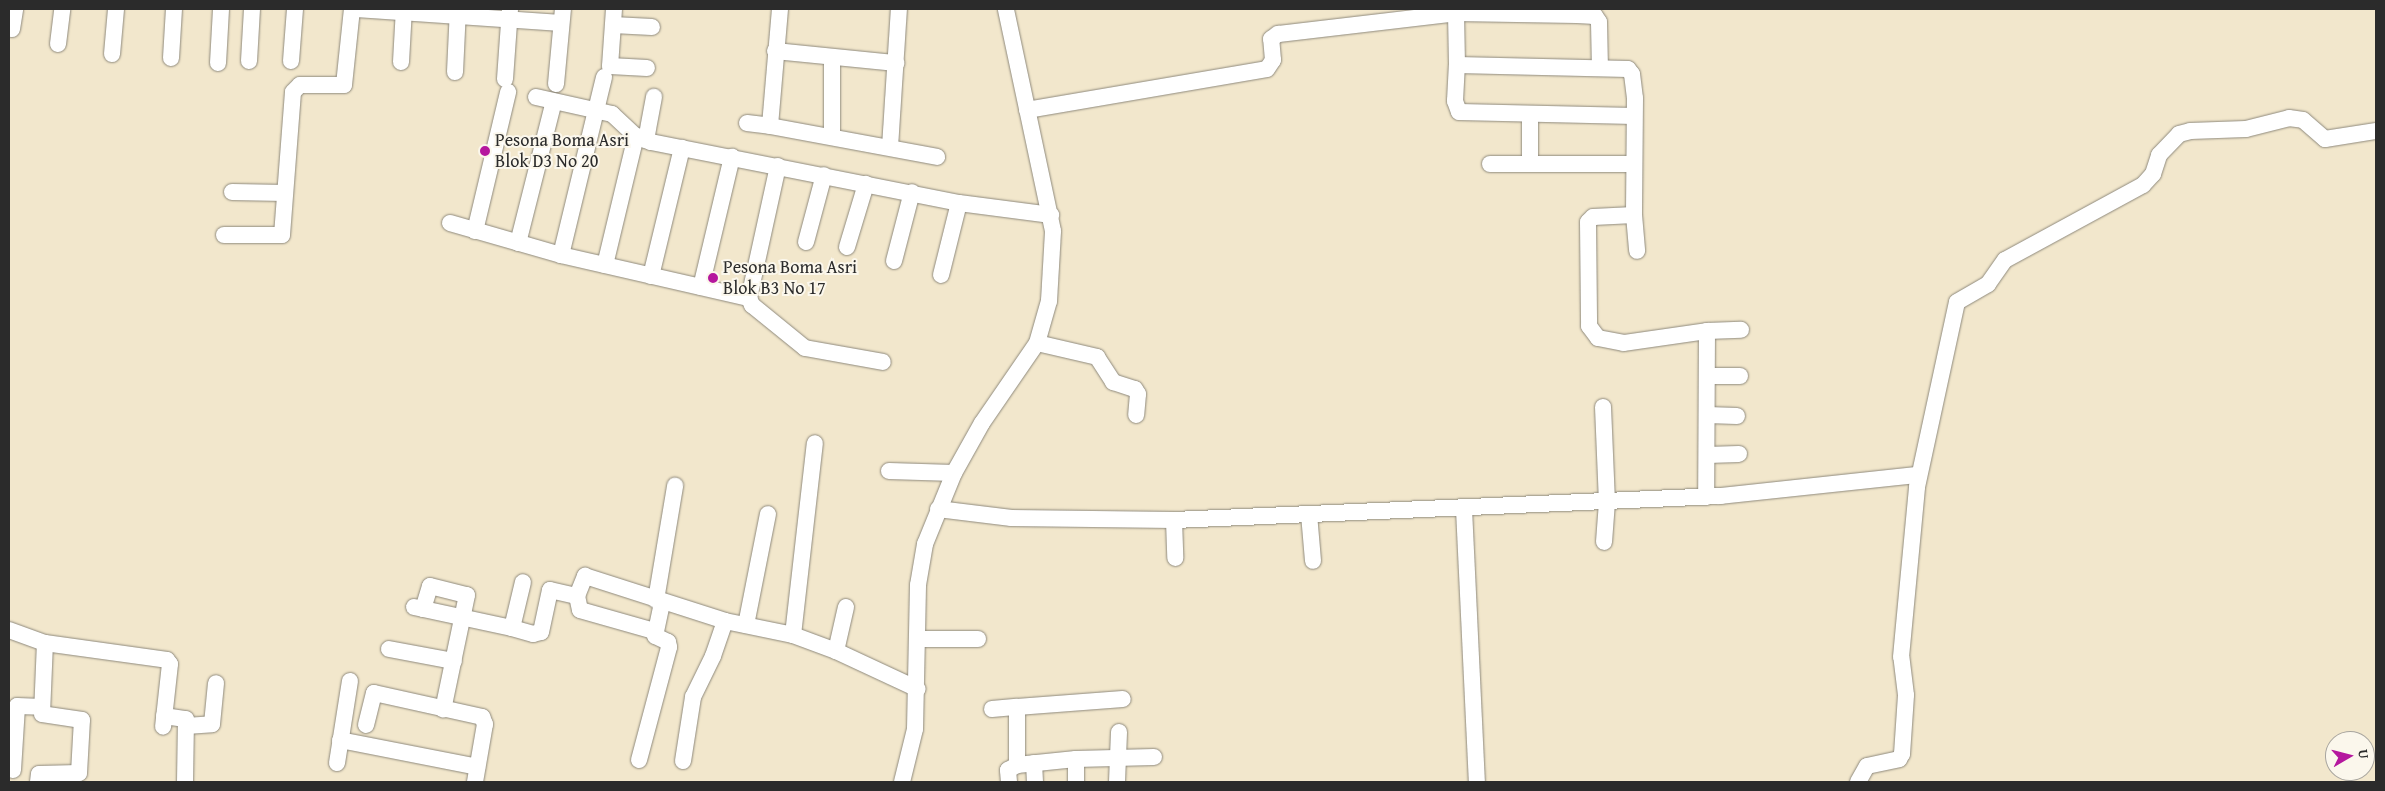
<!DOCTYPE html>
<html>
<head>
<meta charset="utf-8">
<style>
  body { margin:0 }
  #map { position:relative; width:2385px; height:791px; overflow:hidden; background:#f2e7cc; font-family:"Gentium Book Plus",serif }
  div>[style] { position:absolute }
  .roads { filter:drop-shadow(0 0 1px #8e897c) drop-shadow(0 0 1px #8e897c) }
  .minor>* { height:16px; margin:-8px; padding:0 8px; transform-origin:8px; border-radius:8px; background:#fff }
  .dots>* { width:14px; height:14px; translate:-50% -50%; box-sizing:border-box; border:2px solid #fbf7ec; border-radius:50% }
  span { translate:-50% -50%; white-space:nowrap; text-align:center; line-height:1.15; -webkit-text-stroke:4px #fbf7ec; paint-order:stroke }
  .poi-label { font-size:18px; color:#2b2b2b }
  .left { translate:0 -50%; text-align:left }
  .frame { position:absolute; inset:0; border:10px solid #2b2b2b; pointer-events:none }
  .north { position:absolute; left:2325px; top:731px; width:50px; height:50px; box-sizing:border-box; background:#fbf7ec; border:1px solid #a8a59f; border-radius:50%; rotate:82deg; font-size:14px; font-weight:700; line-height:20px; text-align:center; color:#2b2b2b }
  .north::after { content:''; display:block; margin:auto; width:18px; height:22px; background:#b5179e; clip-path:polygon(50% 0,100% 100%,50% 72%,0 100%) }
</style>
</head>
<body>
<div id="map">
  <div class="roads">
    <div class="minor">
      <div style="left:357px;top:9px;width:204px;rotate:3.9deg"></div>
      <div style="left:614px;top:9px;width:57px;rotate:94deg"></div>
      <div style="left:610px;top:66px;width:37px;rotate:3deg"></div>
      <div style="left:780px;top:9px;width:117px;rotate:94.9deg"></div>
      <div style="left:770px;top:126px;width:170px;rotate:10.5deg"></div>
      <div style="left:613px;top:25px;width:39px;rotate:3deg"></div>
      <div style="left:12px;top:29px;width:20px;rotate:-81deg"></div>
      <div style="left:58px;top:44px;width:35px;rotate:-83deg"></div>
      <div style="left:775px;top:51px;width:122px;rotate:5.7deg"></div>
      <div style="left:112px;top:54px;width:45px;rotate:-84.9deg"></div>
      <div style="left:832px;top:57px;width:78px;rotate:90deg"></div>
      <div style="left:171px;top:58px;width:49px;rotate:-86.5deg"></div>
      <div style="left:249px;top:61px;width:52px;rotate:-86.7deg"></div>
      <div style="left:291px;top:61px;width:52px;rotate:-85.6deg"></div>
      <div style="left:401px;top:62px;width:53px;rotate:-86.8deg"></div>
      <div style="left:218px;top:63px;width:54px;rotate:-86.8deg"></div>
      <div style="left:1457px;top:65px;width:52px;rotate:-91.1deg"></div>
      <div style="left:1456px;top:13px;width:121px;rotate:0.9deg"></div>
      <div style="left:1577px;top:15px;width:18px;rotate:3deg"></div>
      <div style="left:1595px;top:16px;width:7px;rotate:56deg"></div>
      <div style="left:1599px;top:22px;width:46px;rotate:88.8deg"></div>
      <div style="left:455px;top:72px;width:63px;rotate:-87.3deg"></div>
      <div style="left:505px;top:79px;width:70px;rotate:-85.9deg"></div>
      <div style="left:556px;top:84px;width:75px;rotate:-84.7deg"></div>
      <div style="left:536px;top:97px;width:78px;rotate:12.6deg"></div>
      <div style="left:612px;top:114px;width:33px;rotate:43deg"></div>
      <div style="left:636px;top:136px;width:16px;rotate:22deg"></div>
      <div style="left:651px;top:142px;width:314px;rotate:11.2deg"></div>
      <div style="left:959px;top:203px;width:93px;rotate:7.4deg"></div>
      <div style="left:1027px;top:110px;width:243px;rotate:-9.7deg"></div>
      <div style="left:1267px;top:69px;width:11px;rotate:-56deg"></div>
      <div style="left:1273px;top:60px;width:21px;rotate:-95deg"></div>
      <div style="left:1271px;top:39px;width:9px;rotate:-36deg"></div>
      <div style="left:1278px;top:34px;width:179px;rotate:-6.7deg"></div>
      <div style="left:1634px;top:116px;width:175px;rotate:-178.7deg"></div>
      <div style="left:1459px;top:112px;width:12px;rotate:-110deg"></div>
      <div style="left:1455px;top:101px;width:36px;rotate:-87deg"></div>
      <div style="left:1457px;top:65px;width:171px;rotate:1.3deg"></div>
      <div style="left:1628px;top:69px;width:6px;rotate:51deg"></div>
      <div style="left:1632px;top:74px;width:24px;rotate:83deg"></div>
      <div style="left:1635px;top:98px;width:117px;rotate:90.5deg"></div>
      <div style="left:1634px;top:215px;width:41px;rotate:177.2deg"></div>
      <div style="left:1593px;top:217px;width:7px;rotate:135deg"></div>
      <div style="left:1588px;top:222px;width:104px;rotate:89.4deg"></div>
      <div style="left:1589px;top:326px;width:15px;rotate:53deg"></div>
      <div style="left:1598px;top:338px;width:26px;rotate:11deg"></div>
      <div style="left:1624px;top:343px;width:84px;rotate:-8.2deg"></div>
      <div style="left:1707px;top:331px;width:166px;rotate:90.3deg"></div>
      <div style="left:747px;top:123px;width:23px;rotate:7deg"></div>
      <div style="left:646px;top:140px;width:44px;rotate:-79.5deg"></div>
      <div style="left:890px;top:147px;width:138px;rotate:-86.3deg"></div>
      <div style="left:1490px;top:164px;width:143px"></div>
      <div style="left:1530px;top:164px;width:50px;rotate:-90deg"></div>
      <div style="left:778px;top:166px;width:135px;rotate:102.4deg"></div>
      <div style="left:749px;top:298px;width:8px;rotate:67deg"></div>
      <div style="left:752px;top:305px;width:68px;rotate:39.1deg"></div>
      <div style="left:805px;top:348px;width:79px;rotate:10.2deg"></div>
      <div style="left:232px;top:192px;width:53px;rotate:1.1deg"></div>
      <div style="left:1634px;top:215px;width:36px;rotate:85deg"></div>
      <div style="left:450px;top:223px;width:116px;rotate:16.1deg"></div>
      <div style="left:561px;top:255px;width:193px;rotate:12.9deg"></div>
      <div style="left:475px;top:231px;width:143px;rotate:-76.6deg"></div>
      <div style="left:224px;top:235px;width:58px"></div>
      <div style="left:282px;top:235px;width:143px;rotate:-85.6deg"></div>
      <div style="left:293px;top:92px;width:10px;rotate:-45deg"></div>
      <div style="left:300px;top:85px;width:44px"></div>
      <div style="left:344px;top:85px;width:76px;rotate:-84deg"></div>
      <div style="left:806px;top:242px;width:69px;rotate:-75deg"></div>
      <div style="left:518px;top:243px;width:146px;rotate:-75.8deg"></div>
      <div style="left:847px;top:247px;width:66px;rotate:-73.2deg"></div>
      <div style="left:561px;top:255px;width:183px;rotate:-76.4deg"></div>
      <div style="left:894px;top:261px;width:71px;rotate:-75.4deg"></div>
      <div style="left:605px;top:265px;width:133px;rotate:-76.5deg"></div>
      <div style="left:941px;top:275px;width:74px;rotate:-76deg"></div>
      <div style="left:651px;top:276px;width:132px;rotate:-76.4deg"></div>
      <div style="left:701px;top:287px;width:134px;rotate:-76.6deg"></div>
      <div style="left:1707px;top:331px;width:34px;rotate:-2deg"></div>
      <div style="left:1037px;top:343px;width:62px;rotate:13.1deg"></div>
      <div style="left:1097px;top:357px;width:30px;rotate:57deg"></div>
      <div style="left:1113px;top:382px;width:23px;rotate:18deg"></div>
      <div style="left:1135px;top:389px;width:6px;rotate:59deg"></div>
      <div style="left:1138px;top:394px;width:21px;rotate:95deg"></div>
      <div style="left:1707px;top:376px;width:33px"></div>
      <div style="left:1603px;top:407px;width:95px;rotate:87.6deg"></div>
      <div style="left:1607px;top:502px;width:40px;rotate:94.3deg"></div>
      <div style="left:1707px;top:415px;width:30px;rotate:2deg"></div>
      <div style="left:1707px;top:455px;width:32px;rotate:-2deg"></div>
      <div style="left:889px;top:471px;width:65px;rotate:1.8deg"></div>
      <div style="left:938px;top:509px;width:74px;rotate:7deg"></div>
      <div style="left:1011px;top:518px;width:163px;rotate:0.7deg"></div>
      <div style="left:1174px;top:520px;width:547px;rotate:-2.52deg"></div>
      <div style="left:1720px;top:496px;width:199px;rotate:-6.1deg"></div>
      <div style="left:1464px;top:509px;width:273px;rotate:87.3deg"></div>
      <div style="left:1309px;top:514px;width:47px;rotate:85.1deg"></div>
      <div style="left:1174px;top:520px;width:38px;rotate:88deg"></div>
      <div style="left:577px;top:596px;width:22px;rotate:-68deg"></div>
      <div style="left:585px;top:576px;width:147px;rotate:17.8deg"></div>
      <div style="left:725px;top:621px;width:69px;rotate:11.6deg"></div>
      <div style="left:793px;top:635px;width:46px;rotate:20.4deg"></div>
      <div style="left:836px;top:651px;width:90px;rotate:24.9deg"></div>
      <div style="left:656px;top:600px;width:116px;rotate:-80.5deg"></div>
      <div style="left:414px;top:607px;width:100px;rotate:12.1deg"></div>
      <div style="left:512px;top:628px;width:47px;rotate:-76.6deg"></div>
      <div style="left:423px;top:609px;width:24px;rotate:-73deg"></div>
      <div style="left:430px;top:586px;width:38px;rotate:14deg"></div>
      <div style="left:467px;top:595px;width:117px;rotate:101.8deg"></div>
      <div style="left:746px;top:625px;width:113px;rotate:-78.8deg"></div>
      <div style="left:512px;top:628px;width:22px;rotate:16deg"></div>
      <div style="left:533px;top:634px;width:8px;rotate:-14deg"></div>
      <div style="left:541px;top:632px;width:43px;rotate:-77.9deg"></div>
      <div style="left:550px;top:590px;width:28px;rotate:13deg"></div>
      <div style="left:577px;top:596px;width:14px;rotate:78deg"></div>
      <div style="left:580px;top:610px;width:77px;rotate:15.8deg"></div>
      <div style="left:9px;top:630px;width:38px;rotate:20deg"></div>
      <div style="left:793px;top:635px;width:193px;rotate:-83.5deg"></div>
      <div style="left:917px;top:639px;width:61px"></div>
      <div style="left:389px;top:649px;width:66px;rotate:10.5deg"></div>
      <div style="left:836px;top:651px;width:45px;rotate:-77.2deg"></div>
      <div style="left:992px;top:709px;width:25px;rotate:-5deg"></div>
      <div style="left:164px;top:716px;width:22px;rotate:8deg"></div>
      <div style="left:186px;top:719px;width:63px;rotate:90.9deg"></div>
      <div style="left:366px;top:725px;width:33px;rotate:-76deg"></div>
      <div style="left:374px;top:693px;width:111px;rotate:12.5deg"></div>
      <div style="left:482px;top:717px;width:8px;rotate:67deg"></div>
      <div style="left:485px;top:724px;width:59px;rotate:99.8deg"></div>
      <div style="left:186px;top:726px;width:26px;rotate:-4deg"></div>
      <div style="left:212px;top:724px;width:41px;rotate:-84.4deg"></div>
      <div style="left:340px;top:740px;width:140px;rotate:11.1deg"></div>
      <div style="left:1076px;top:759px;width:78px;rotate:-1.5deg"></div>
      <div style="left:639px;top:760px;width:117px;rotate:-75.1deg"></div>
      <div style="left:669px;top:647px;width:5px;rotate:-101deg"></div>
      <div style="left:668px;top:642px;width:14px;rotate:-155deg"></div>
      <div style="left:655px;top:636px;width:35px;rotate:-78deg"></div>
      <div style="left:683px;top:761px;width:65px;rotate:-81.1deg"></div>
      <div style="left:693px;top:697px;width:46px;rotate:-64deg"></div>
      <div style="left:713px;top:656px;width:37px;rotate:-71deg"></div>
      <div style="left:337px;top:763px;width:83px;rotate:-81deg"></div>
      <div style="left:1034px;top:763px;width:19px;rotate:87deg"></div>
      <div style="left:1017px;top:765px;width:58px;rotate:-90deg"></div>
      <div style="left:1017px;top:707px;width:106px;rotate:-4.3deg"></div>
      <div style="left:13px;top:770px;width:64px;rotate:-86.4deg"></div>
      <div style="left:17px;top:706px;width:25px;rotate:2deg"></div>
      <div style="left:38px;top:782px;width:8px;rotate:-83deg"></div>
      <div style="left:39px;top:774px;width:40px;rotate:-1.4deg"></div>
      <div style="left:79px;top:773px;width:53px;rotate:-86.8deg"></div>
      <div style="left:82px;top:720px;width:40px;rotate:-171.5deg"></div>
      <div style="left:42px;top:714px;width:71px;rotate:-87.6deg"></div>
      <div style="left:45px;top:643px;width:123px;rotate:7.9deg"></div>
      <div style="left:167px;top:660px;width:5px;rotate:53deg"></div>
      <div style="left:170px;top:664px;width:63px;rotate:96.3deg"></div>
      <div style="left:902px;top:782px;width:55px;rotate:-76.2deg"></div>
      <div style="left:915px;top:729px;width:144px;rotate:-88.8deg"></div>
      <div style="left:918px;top:585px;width:42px;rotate:-80.3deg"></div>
      <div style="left:925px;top:544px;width:77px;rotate:-67.8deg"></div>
      <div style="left:954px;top:473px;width:57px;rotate:-60.8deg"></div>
      <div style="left:982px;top:423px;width:97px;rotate:-55.5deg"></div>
      <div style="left:1037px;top:343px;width:44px;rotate:-74.1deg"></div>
      <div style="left:1049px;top:301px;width:70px;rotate:-86.7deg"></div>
      <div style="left:1053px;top:231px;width:227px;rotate:-102deg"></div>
      <div style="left:1009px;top:782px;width:12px;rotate:-95deg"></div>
      <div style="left:1008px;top:770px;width:10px;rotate:-29deg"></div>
      <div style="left:1017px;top:765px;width:59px;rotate:-5.8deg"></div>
      <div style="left:1076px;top:759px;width:23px;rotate:90deg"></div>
      <div style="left:1117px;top:782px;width:50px;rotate:-87.7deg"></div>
      <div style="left:1858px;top:782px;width:18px;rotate:-61deg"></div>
      <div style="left:1867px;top:766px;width:33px;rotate:-12deg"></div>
      <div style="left:1899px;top:759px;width:6px;rotate:-59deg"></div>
      <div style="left:1902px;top:754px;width:59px;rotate:-86.1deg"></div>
      <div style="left:1906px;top:695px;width:38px;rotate:-97deg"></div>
      <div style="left:1901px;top:657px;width:171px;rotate:-84.6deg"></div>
      <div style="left:1917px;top:487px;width:189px;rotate:-77.8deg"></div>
      <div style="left:1957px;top:302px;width:36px;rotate:-30deg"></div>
      <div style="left:1988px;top:284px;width:29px;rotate:-55deg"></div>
      <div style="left:2005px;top:260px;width:157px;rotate:-28.5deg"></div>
      <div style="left:2143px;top:185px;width:15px;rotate:-48deg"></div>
      <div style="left:2153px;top:174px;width:20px;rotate:-72deg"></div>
      <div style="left:2159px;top:155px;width:29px;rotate:-46deg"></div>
      <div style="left:2179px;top:134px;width:11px;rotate:-15deg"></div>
      <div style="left:2190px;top:131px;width:56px;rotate:-2deg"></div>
      <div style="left:2246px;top:129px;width:44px;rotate:-14.3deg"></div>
      <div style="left:2289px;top:118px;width:14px;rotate:8deg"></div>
      <div style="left:2303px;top:120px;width:29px;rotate:41deg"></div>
      <div style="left:2325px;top:139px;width:52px;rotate:-8.9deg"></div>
    </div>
  </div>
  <div class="dots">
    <div style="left:485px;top:151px;background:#b5179e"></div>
    <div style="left:713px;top:278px;background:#b5179e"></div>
  </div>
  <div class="poi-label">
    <span class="left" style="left:495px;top:151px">Pesona Boma Asri<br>Blok D3 No 20</span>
    <span class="left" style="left:723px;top:278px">Pesona Boma Asri<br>Blok B3 No 17</span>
  </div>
  <div class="frame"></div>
  <div class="north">U</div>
</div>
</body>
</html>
